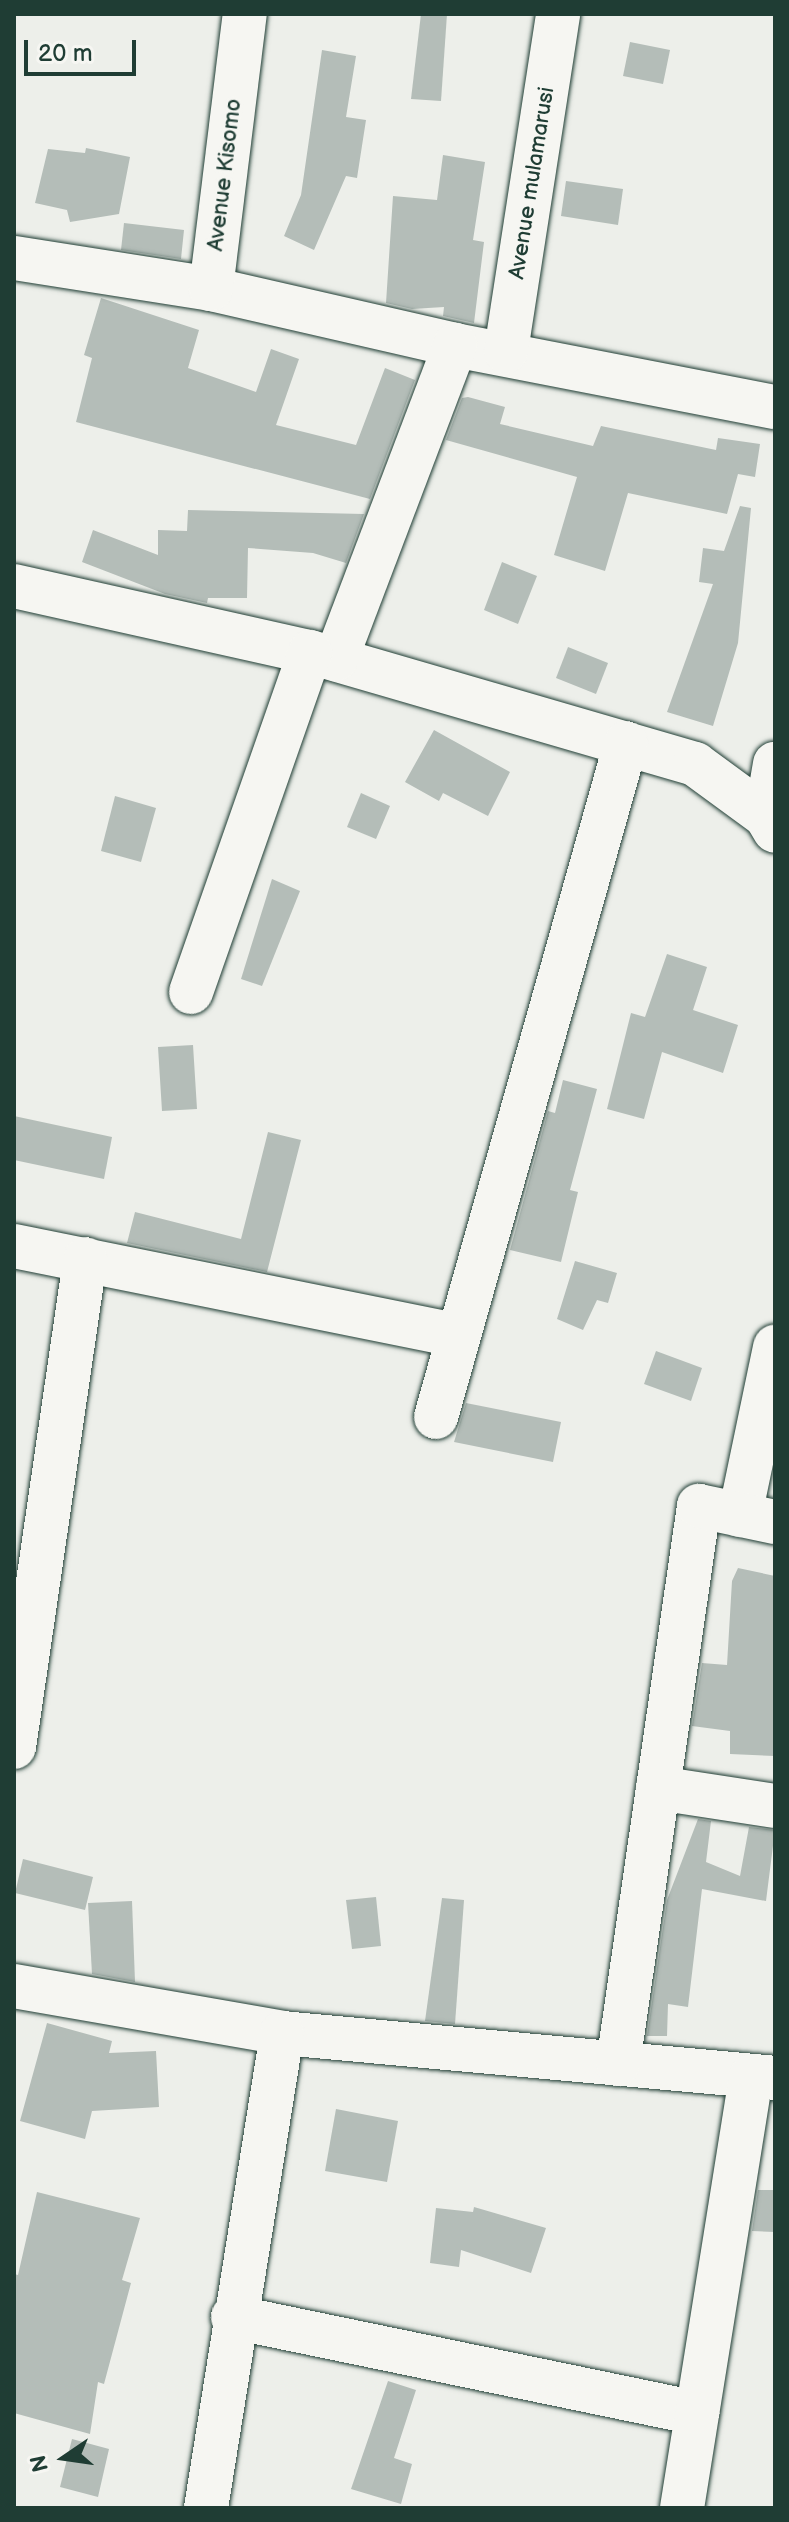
<!DOCTYPE html>
<html>
<head>
<meta charset="utf-8">
<style>
  body { margin:0 }
  #map { position:relative; width:789px; height:2522px; overflow:hidden; background:#edefea; font-family:"Balsamiq Sans",sans-serif }
  div>[style] { position:absolute }
  .building>* { inset:0; background:#b4bdb8 }
  .roads { filter:drop-shadow(0 0 2px #1f3d34) drop-shadow(0 0 2px #1f3d34) }
  .minor>* { height:44px; margin:-22px; padding:0 22px; transform-origin:22px; border-radius:22px; background:#f6f6f2 }
  span { translate:-50% -50%; white-space:nowrap; text-align:center; line-height:1.15; -webkit-text-stroke:6px #f6f6f2; paint-order:stroke }
  .street-label { font-size:22px; color:#1f3d34 }
  .frame { position:absolute; inset:0; border:16px solid #1f3d34; pointer-events:none }
  .north { position:absolute; left:24px; top:2418px; width:80px; height:80px; -webkit-text-stroke:6px #f6f6f2; paint-order:stroke; rotate:257deg; font-size:22px; font-weight:700; line-height:32px; text-align:center; color:#1f3d34 }
  .north::after { content:''; display:block; margin:auto; width:28px; height:36px; background:#1f3d34; clip-path:polygon(50% 0,100% 100%,50% 72%,0 100%) }
  .scale { position:absolute; left:24px; top:40px; width:112px; height:36px; box-sizing:border-box; border:4px solid #1f3d34; border-top:0; padding-left:10px; font-size:24px; line-height:28px; white-space:nowrap; color:#1f3d34; -webkit-text-stroke:6px #f6f6f2; paint-order:stroke }
</style>
</head>
<body>
<div id="map">
  <div class="building">
    <div style="clip-path:polygon(421px 14px,447px 14px,441px 101px,411px 99px)"></div>
    <div style="clip-path:polygon(630px 42px,670px 50px,663px 84px,623px 76px)"></div>
    <div style="clip-path:polygon(322px 50px,356px 56px,346px 117px,366px 120px,357px 178px,346px 176px,314px 250px,284px 236px,301px 195px)"></div>
    <div style="clip-path:polygon(86px 148px,130px 157px,119px 214px,70px 222px,67px 210px,35px 203px,48px 149px,85px 153px)"></div>
    <div style="clip-path:polygon(443px 155px,485px 162px,473px 240px,484px 242px,474px 323px,443px 316px,444px 307px,412px 309px,386px 303px,393px 196px,437px 200px)"></div>
    <div style="clip-path:polygon(566px 181px,623px 189px,618px 225px,561px 216px)"></div>
    <div style="clip-path:polygon(124px 223px,184px 230px,181px 259px,121px 250px)"></div>
    <div style="clip-path:polygon(101px 298px,199px 330px,188px 368px,256px 392px,271px 349px,299px 359px,276px 425px,356px 445px,385px 368px,415px 380px,370px 499px,76px 422px,92px 358px,84px 355px)"></div>
    <div style="clip-path:polygon(468px 397px,505px 407px,500px 424px,593px 446px,601px 426px,716px 450px,718px 438px,760px 444px,755px 477px,738px 474px,727px 514px,628px 493px,605px 571px,554px 555px,577px 477px,446px 440px,462px 398px)"></div>
    <div style="clip-path:polygon(740px 506px,751px 508px,738px 643px,713px 726px,667px 712px,713px 584px,699px 582px,703px 548px,724px 551px)"></div>
    <div style="clip-path:polygon(188px 510px,364px 514px,346px 563px,313px 553px,248px 548px,247px 598px,208px 598px,207px 603px,165px 594px,82px 562px,93px 530px,158px 555px,158px 530px,187px 531px)"></div>
    <div style="clip-path:polygon(502px 562px,537px 576px,518px 624px,484px 610px)"></div>
    <div style="clip-path:polygon(568px 647px,608px 663px,596px 694px,556px 678px)"></div>
    <div style="clip-path:polygon(434px 730px,510px 772px,488px 816px,443px 793px,439px 801px,405px 782px)"></div>
    <div style="clip-path:polygon(361px 793px,390px 806px,376px 839px,347px 827px)"></div>
    <div style="clip-path:polygon(115px 796px,156px 808px,141px 862px,101px 851px)"></div>
    <div style="clip-path:polygon(272px 879px,300px 891px,262px 986px,241px 979px)"></div>
    <div style="clip-path:polygon(667px 954px,707px 967px,693px 1010px,738px 1025px,723px 1073px,662px 1052px,644px 1119px,607px 1109px,631px 1013px,645px 1017px)"></div>
    <div style="clip-path:polygon(193px 1045px,197px 1109px,162px 1111px,158px 1047px)"></div>
    <div style="clip-path:polygon(563px 1080px,597px 1089px,570px 1190px,578px 1192px,561px 1262px,510px 1250px,548px 1111px,555px 1113px)"></div>
    <div style="clip-path:polygon(14px 1116px,112px 1137px,104px 1179px,14px 1160px)"></div>
    <div style="clip-path:polygon(268px 1132px,301px 1140px,267px 1272px,127px 1243px,135px 1212px,241px 1239px)"></div>
    <div style="clip-path:polygon(575px 1261px,617px 1273px,608px 1303px,597px 1300px,583px 1330px,557px 1319px)"></div>
    <div style="clip-path:polygon(656px 1351px,702px 1368px,691px 1401px,644px 1384px)"></div>
    <div style="clip-path:polygon(466px 1403px,561px 1422px,553px 1462px,454px 1442px)"></div>
    <div style="clip-path:polygon(738px 1568px,775px 1576px,775px 1756px,730px 1754px,730px 1731px,692px 1726px,702px 1663px,727px 1665px,732px 1581px)"></div>
    <div style="clip-path:polygon(698px 1819px,711px 1821px,706px 1862px,740px 1876px,749px 1827px,775px 1830px,766px 1901px,702px 1889px,688px 2007px,668px 2004px,667px 2036px,647px 2036px,667px 1900px)"></div>
    <div style="clip-path:polygon(23px 1859px,93px 1877px,85px 1910px,15px 1893px)"></div>
    <div style="clip-path:polygon(376px 1897px,381px 1946px,352px 1949px,346px 1900px)"></div>
    <div style="clip-path:polygon(442px 1898px,464px 1900px,455px 2024px,425px 2021px)"></div>
    <div style="clip-path:polygon(132px 1901px,135px 1982px,92px 1974px,88px 1903px)"></div>
    <div style="clip-path:polygon(47px 2023px,112px 2041px,109px 2053px,156px 2051px,159px 2107px,92px 2111px,85px 2139px,20px 2121px)"></div>
    <div style="clip-path:polygon(336px 2109px,398px 2121px,387px 2182px,325px 2171px)"></div>
    <div style="clip-path:polygon(758px 2190px,775px 2190px,775px 2232px,752px 2231px)"></div>
    <div style="clip-path:polygon(37px 2192px,140px 2218px,122px 2280px,131px 2283px,104px 2384px,98px 2382px,90px 2434px,14px 2413px,14px 2274px,18px 2275px)"></div>
    <div style="clip-path:polygon(474px 2207px,546px 2228px,531px 2273px,461px 2250px,459px 2267px,430px 2263px,436px 2208px,473px 2212px)"></div>
    <div style="clip-path:polygon(388px 2381px,416px 2390px,394px 2458px,412px 2464px,401px 2504px,351px 2489px)"></div>
    <div style="clip-path:polygon(72px 2439px,109px 2449px,98px 2497px,60px 2487px)"></div>
  </div>
  <div class="roads">
    <div class="minor">
      <div style="left:14px;top:258px;width:199px;rotate:8.9deg"></div>
      <div style="left:211px;top:289px;width:250px;rotate:12.9deg"></div>
      <div style="left:455px;top:345px;width:326px;rotate:11deg"></div>
      <div style="left:211px;top:289px;width:277px;rotate:-83deg"></div>
      <div style="left:506px;top:351px;width:341px;rotate:-81.2deg"></div>
      <div style="left:14px;top:586px;width:303px;rotate:12.6deg"></div>
      <div style="left:310px;top:652px;width:401px;rotate:16.2deg"></div>
      <div style="left:695px;top:764px;width:88px;rotate:36.2deg"></div>
      <div style="left:766px;top:816px;width:17px;rotate:59deg"></div>
      <div style="left:336px;top:659px;width:336px;rotate:-69.2deg"></div>
      <div style="left:766px;top:816px;width:53px;rotate:-80.2deg"></div>
      <div style="left:191px;top:992px;width:360px;rotate:-70.7deg"></div>
      <div style="left:14px;top:1246px;width:451px;rotate:11.4deg"></div>
      <div style="left:436px;top:1417px;width:700px;rotate:-74.26deg"></div>
      <div style="left:740px;top:1515px;width:172px;rotate:-78.2deg"></div>
      <div style="left:14px;top:1747px;width:493px;rotate:-81.7deg"></div>
      <div style="left:658px;top:1788px;width:118px;rotate:8.7deg"></div>
      <div style="left:14px;top:1986px;width:272px;rotate:9.9deg"></div>
      <div style="left:282px;top:2033px;width:495px;rotate:5.2deg"></div>
      <div style="left:618px;top:2064px;width:564px;rotate:-81.74deg"></div>
      <div style="left:699px;top:1506px;width:78px;rotate:11.9deg"></div>
      <div style="left:233px;top:2317px;width:474px;rotate:11.7deg"></div>
      <div style="left:206px;top:2508px;width:481px;rotate:-80.9deg"></div>
      <div style="left:682px;top:2508px;width:437px;rotate:-80.9deg"></div>
    </div>
  </div>
  <div class="street-label">
    <span style="left:225px;top:175px;rotate:-83deg">Avenue Kisomo</span>
    <span style="left:532px;top:183px;rotate:-81deg">Avenue mulamarusi</span>
  </div>
  <div class="frame"></div>
  <div class="north">N</div>
  <div class="scale">20 m</div>
</div>
</body>
</html>
